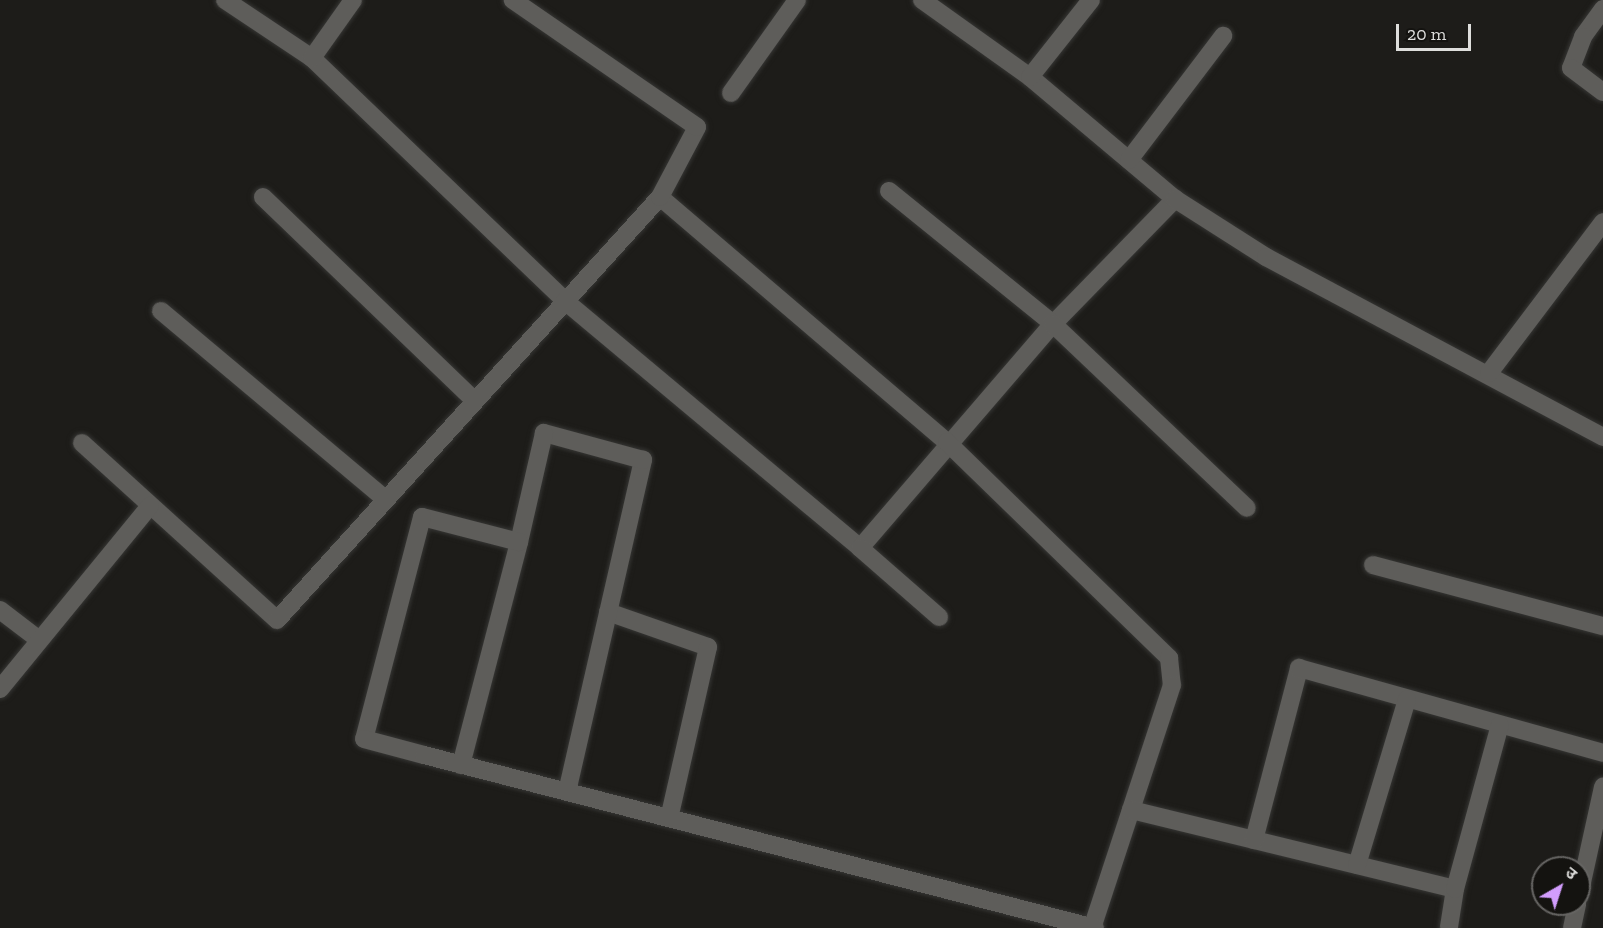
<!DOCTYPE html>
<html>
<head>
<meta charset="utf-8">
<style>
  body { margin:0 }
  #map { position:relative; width:1603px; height:928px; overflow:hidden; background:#1d1c19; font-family:"Zilla Slab","Noto Sans Devanagari",serif }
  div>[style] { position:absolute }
  .roads { filter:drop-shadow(0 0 2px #363634) drop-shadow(0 0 2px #363634) }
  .minor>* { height:18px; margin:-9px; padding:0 9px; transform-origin:9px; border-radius:9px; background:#5e5d5a }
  span { translate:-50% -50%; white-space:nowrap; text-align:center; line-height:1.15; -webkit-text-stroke:6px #141310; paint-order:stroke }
  .north { position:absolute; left:1531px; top:856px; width:60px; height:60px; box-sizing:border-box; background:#141310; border:2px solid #656462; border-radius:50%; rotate:39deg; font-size:16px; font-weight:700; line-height:24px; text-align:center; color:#dededc }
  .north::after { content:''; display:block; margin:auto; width:21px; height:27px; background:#d29dfd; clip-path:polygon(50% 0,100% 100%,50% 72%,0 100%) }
  .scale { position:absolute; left:1396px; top:24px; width:75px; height:27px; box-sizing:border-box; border:3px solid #dededc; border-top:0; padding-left:8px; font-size:18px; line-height:21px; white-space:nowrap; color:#dededc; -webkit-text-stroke:4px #141310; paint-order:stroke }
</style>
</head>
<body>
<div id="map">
  <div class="roads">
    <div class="minor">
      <div style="left:225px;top:0;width:105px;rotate:33.7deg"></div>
      <div style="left:312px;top:58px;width:351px;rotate:43.8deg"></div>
      <div style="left:565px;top:301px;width:385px;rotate:39.9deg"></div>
      <div style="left:860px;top:548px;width:296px;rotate:-49.3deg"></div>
      <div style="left:1053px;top:324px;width:175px;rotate:-45.7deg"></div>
      <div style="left:922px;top:0;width:133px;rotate:35.5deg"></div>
      <div style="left:1030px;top:77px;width:189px;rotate:40.1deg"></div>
      <div style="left:1175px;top:199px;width:108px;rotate:32.5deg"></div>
      <div style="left:1266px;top:257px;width:382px;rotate:28.1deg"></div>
      <div style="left:1603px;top:9px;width:34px;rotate:126deg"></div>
      <div style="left:1583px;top:37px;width:33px;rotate:111deg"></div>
      <div style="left:1571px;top:68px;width:40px;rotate:37deg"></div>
      <div style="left:312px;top:58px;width:71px;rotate:-54.7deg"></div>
      <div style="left:1030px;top:77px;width:98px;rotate:-51.6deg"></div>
      <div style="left:731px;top:93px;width:114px;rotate:-54.6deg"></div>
      <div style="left:1129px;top:160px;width:156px;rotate:-52.8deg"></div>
      <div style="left:889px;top:191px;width:211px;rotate:39deg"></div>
      <div style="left:1053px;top:324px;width:267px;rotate:43.5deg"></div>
      <div style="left:263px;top:197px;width:294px;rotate:43.9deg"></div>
      <div style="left:660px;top:197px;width:377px;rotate:40.5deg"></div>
      <div style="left:947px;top:442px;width:310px;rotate:44.2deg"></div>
      <div style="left:1169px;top:658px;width:27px;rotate:84deg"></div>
      <div style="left:1172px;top:685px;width:256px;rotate:108.2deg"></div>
      <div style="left:161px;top:311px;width:290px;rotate:40deg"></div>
      <div style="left:1489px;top:373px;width:189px;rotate:-52.9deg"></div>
      <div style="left:82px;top:443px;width:263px;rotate:42.2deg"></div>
      <div style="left:277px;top:620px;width:571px;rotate:-47.84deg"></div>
      <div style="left:660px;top:197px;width:79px;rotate:-62.1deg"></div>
      <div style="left:697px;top:127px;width:224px;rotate:-145.4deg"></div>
      <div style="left:860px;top:548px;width:105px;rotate:41.1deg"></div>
      <div style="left:1373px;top:565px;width:238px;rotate:14.9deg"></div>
      <div style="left:0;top:610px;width:48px;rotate:37.3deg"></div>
      <div style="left:608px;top:612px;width:106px;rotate:19.3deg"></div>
      <div style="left:708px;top:647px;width:175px;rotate:102.8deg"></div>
      <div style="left:0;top:689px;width:237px;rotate:-50.7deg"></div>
      <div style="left:461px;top:765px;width:230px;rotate:-75.4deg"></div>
      <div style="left:567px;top:792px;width:341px;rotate:-77.1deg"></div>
      <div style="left:643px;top:460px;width:103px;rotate:-164.7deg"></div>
      <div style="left:544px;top:433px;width:112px;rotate:102.9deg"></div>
      <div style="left:519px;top:542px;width:100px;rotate:-165.5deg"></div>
      <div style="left:422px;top:517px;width:229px;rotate:104.6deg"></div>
      <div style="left:364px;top:739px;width:62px;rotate:14.9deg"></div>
      <div style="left:424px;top:755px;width:693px;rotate:14.46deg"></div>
      <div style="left:1131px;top:810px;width:333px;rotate:13.7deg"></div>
      <div style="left:1455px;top:889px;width:39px;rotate:99deg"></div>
      <div style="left:1254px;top:840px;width:178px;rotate:-75.3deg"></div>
      <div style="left:1299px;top:668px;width:316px;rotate:15.6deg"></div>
      <div style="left:1357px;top:865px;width:173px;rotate:-73.2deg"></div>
      <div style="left:1455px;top:889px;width:170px;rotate:-74.7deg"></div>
      <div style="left:1579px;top:896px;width:112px;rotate:-77.6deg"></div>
      <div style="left:1572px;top:928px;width:25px;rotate:-78deg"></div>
    </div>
  </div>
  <div class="north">उ</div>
  <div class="scale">20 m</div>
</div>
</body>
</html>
